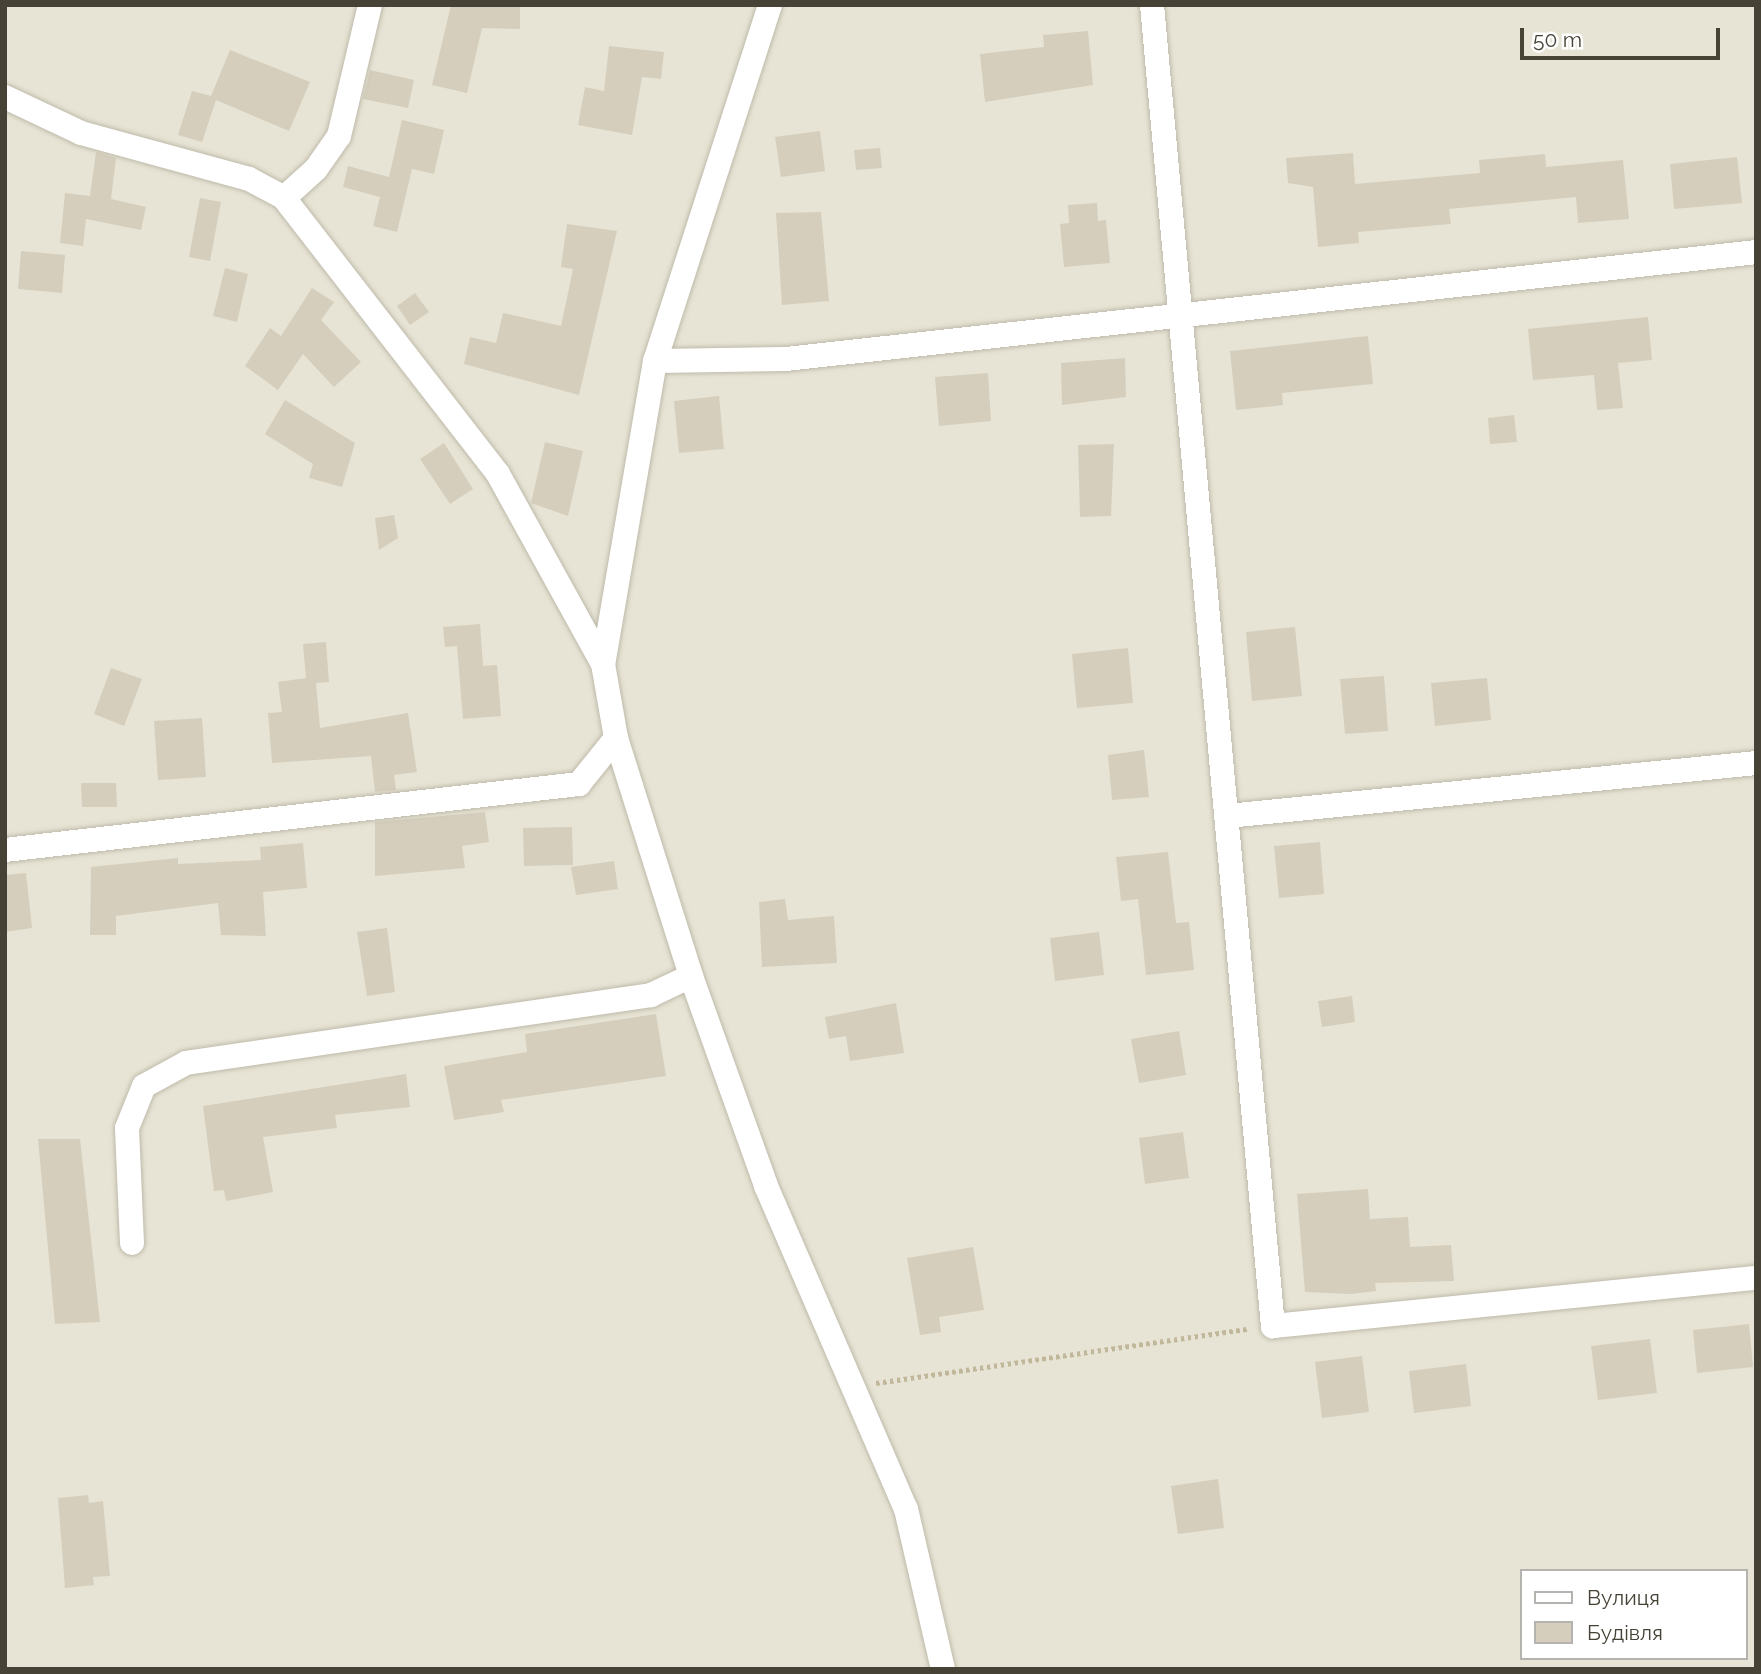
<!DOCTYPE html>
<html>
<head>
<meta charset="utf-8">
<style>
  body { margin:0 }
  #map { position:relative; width:1761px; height:1674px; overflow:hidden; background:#f3f1e7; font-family:Raleway,sans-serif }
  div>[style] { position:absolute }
  .residential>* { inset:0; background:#e7e4d5 }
  .building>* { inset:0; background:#d5cebd }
  .path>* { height:4.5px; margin-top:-2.25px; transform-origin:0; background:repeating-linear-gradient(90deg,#c1b79b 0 3.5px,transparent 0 7px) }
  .roads { filter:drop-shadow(0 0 2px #bfbaaa) drop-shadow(0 0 2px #bfbaaa) }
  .minor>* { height:24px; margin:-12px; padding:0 12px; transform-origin:12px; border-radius:12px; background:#fff }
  span { translate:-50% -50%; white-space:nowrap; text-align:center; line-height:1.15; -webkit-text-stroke:7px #fff; paint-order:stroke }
  .frame { position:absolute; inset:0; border:7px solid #474236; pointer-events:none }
  .legend { position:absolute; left:1520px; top:1569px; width:228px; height:91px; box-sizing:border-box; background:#fff; border:2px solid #b5b3af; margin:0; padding:9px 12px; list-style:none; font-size:21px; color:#474236 }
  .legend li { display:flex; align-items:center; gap:14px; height:35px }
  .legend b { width:35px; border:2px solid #b5b3af }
  .scale { position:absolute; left:1520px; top:28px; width:200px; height:32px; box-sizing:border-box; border:4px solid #474236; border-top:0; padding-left:9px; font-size:21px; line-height:24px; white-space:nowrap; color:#474236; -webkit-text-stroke:5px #fff; paint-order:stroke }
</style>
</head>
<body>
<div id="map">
  <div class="residential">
    <div style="clip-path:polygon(evenodd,5px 5px,1756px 5px,1756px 1669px,5px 1669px,5px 5px,1521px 1571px,1745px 1571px,1745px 1658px,1521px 1658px,1521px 1571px)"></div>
  </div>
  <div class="building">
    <div style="clip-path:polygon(451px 5px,520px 5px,520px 29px,482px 28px,467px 93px,432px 85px)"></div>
    <div style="clip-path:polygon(1088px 31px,1093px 85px,985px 102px,980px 54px,1044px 47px,1043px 35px)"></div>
    <div style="clip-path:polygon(609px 46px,664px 52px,661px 79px,642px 77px,632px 135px,578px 125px,585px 87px,604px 91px)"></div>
    <div style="clip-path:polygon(230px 50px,310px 82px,289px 131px,216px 100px,202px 142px,178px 135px,192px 91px,211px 96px)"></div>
    <div style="clip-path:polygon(370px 70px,414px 80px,408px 108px,363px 99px)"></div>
    <div style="clip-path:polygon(402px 120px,444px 130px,434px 174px,412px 169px,397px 232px,373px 226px,380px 197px,343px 187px,348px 166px,389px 177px)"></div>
    <div style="clip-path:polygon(820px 131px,825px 171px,781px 177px,775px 137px)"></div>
    <div style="clip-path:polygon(880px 148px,882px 168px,856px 170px,854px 150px)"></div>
    <div style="clip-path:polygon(96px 152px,116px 158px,111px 199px,146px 207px,141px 230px,86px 219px,83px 246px,60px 243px,65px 193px,90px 196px)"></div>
    <div style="clip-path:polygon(1353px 153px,1355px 184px,1480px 173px,1479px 160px,1545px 154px,1546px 167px,1623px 160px,1629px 219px,1578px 223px,1576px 197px,1449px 209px,1451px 224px,1358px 232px,1359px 243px,1318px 247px,1313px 187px,1288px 183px,1286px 158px)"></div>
    <div style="clip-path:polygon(1737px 157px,1742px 203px,1674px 209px,1670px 164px)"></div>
    <div style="clip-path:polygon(200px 198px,221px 202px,210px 261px,189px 257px)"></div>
    <div style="clip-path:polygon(1097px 203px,1098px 221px,1106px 220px,1110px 263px,1064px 267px,1060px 224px,1069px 223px,1068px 205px)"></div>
    <div style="clip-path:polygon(821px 212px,829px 301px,782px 305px,776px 213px)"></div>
    <div style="clip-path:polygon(567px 224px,617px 231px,579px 395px,464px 364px,470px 337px,496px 343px,503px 313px,561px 326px,573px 269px,561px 267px)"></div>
    <div style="clip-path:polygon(21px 251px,65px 255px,62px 293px,18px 289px)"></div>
    <div style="clip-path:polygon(225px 268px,248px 274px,237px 322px,213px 316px)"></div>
    <div style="clip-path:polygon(312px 288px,334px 302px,321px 320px,361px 362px,334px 387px,303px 354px,278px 390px,245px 366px,270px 328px,281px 336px)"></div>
    <div style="clip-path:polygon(415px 293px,429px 312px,410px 325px,397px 306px)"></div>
    <div style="clip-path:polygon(1648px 317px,1652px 360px,1618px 363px,1623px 408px,1597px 410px,1594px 375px,1533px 380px,1528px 329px)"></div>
    <div style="clip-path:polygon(1368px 336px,1373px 384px,1282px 393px,1283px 405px,1236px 410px,1230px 351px)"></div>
    <div style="clip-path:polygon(1125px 358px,1126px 397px,1062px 405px,1061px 363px)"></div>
    <div style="clip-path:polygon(988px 373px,991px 421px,939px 426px,935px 377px)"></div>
    <div style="clip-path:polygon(719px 396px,724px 449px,679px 453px,674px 401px)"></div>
    <div style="clip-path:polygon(285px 400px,355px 443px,342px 487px,309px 478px,313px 464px,265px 434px)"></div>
    <div style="clip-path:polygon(1514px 415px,1517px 442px,1490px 444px,1488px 418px)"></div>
    <div style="clip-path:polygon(545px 442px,583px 451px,568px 516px,531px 503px)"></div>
    <div style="clip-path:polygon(444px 443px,473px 489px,450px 504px,420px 459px)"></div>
    <div style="clip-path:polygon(1114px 444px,1111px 516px,1080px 517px,1078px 445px)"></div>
    <div style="clip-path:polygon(394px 515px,398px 538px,379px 550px,375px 518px)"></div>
    <div style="clip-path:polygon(480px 624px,483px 666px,497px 665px,501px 716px,463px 719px,457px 646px,445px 647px,443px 627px)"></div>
    <div style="clip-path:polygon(1295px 627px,1302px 696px,1252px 701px,1246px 632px)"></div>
    <div style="clip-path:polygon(326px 642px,329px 682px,316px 683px,320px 728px,408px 713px,417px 772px,394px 775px,396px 790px,375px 792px,371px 756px,272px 763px,268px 713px,282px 712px,278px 682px,306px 678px,303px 644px)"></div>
    <div style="clip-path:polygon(1128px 648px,1133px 703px,1077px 708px,1072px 654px)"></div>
    <div style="clip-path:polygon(111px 668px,142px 679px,124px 726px,94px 714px)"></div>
    <div style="clip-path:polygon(1384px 676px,1388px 731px,1345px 734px,1340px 679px)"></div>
    <div style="clip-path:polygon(1487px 678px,1491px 720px,1435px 726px,1431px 683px)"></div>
    <div style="clip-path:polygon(202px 718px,206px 777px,158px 780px,154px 721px)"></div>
    <div style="clip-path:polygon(1144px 750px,1149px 797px,1112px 800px,1108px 755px)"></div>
    <div style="clip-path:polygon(81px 783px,116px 783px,117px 807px,82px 807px)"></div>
    <div style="clip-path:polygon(485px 812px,489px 842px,462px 846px,465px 868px,375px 876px,375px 822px)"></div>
    <div style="clip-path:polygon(572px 827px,573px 865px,524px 866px,523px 828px)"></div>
    <div style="clip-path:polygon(1320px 842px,1324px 894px,1279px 898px,1274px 846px)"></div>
    <div style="clip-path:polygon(303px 843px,307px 888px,263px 892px,266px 936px,221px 935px,218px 903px,116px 916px,116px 935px,90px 935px,91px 867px,178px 858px,178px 864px,261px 860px,260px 847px)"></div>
    <div style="clip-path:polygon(1168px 852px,1176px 923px,1189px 922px,1194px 970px,1146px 975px,1138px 899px,1121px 901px,1116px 857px)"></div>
    <div style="clip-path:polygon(614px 861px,618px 889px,576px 895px,571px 867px)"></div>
    <div style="clip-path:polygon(26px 873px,32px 928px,5px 932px,5px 875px)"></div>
    <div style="clip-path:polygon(785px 899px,788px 920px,834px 916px,837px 963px,762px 967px,759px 902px)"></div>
    <div style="clip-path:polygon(387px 928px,395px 992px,367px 996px,357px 932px)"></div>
    <div style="clip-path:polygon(1099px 932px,1104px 975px,1055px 981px,1050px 938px)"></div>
    <div style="clip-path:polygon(1352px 996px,1355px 1022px,1322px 1027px,1318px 1001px)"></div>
    <div style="clip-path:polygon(896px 1003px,904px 1053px,850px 1061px,846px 1036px,829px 1039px,825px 1017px)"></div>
    <div style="clip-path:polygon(656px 1014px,666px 1076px,501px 1100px,504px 1112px,454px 1120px,444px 1066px,527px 1052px,525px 1034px)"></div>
    <div style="clip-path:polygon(1179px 1031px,1186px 1075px,1139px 1083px,1131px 1039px)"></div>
    <div style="clip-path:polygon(406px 1074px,410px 1107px,335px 1115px,337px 1128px,263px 1137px,273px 1192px,226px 1201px,224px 1190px,214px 1191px,203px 1106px)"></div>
    <div style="clip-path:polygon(1183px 1132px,1189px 1178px,1145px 1184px,1139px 1138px)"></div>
    <div style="clip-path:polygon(38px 1139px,80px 1139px,100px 1322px,55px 1324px)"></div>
    <div style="clip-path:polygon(1368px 1189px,1370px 1219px,1408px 1217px,1410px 1247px,1451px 1245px,1454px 1281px,1375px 1283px,1376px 1291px,1351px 1294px,1305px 1292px,1297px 1194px)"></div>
    <div style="clip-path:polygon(973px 1247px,984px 1310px,939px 1317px,941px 1332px,920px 1335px,907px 1258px)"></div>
    <div style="clip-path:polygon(1749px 1324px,1753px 1367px,1697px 1373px,1693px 1330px)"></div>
    <div style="clip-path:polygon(1650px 1339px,1657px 1393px,1598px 1400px,1591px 1346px)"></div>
    <div style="clip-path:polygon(1362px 1356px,1369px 1412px,1322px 1418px,1315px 1362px)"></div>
    <div style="clip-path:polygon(1466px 1364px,1471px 1406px,1414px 1413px,1409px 1371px)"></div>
    <div style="clip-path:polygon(1218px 1479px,1224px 1528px,1178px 1534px,1171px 1486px)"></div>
    <div style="clip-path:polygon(88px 1495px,89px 1503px,103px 1501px,110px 1576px,93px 1577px,94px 1585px,65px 1588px,58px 1498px)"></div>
  </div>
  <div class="path">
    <div style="left:876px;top:1383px;width:376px;rotate:-8.3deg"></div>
  </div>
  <div class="roads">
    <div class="minor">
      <div style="left:770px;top:5px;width:374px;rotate:107.9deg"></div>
      <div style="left:655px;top:361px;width:307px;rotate:99.7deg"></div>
      <div style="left:603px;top:664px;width:75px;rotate:80deg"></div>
      <div style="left:616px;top:738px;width:250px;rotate:72.5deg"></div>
      <div style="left:691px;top:976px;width:223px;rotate:70.3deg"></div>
      <div style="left:766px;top:1186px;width:352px;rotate:66.6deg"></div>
      <div style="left:906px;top:1509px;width:164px;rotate:77deg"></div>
      <div style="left:1152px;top:5px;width:1327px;rotate:84.77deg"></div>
      <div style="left:1273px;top:1326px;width:485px;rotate:-5.7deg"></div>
      <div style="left:5px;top:97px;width:84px;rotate:25.3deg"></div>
      <div style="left:81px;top:133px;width:174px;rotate:15.3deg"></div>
      <div style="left:249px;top:179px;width:40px;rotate:28deg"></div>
      <div style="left:284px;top:198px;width:349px;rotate:52.2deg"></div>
      <div style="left:498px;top:474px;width:217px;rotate:61.1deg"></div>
      <div style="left:284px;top:198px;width:43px;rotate:-42.2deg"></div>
      <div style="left:316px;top:169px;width:40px;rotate:-55.1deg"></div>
      <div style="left:339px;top:136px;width:135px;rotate:-76.7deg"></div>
      <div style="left:655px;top:361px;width:131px;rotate:-0.9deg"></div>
      <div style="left:786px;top:359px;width:976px;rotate:-6.29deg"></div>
      <div style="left:1228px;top:816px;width:531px;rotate:-5.73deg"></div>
      <div style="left:5px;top:850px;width:578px;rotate:-6.56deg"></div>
      <div style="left:579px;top:784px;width:59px;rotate:-51.2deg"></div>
      <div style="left:132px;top:1243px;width:115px;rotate:-92.5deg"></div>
      <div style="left:127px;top:1128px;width:45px;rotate:-68deg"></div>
      <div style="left:144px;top:1086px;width:48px;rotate:-28.7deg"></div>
      <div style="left:186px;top:1063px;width:470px;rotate:-8.3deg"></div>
      <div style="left:651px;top:995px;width:44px;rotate:-25.4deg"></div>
    </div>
  </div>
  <div class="frame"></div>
  <ul class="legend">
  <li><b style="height:9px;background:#fff"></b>Вулиця</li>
  <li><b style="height:19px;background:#d5cebd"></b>Будівля</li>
  </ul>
  <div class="scale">50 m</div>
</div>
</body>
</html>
